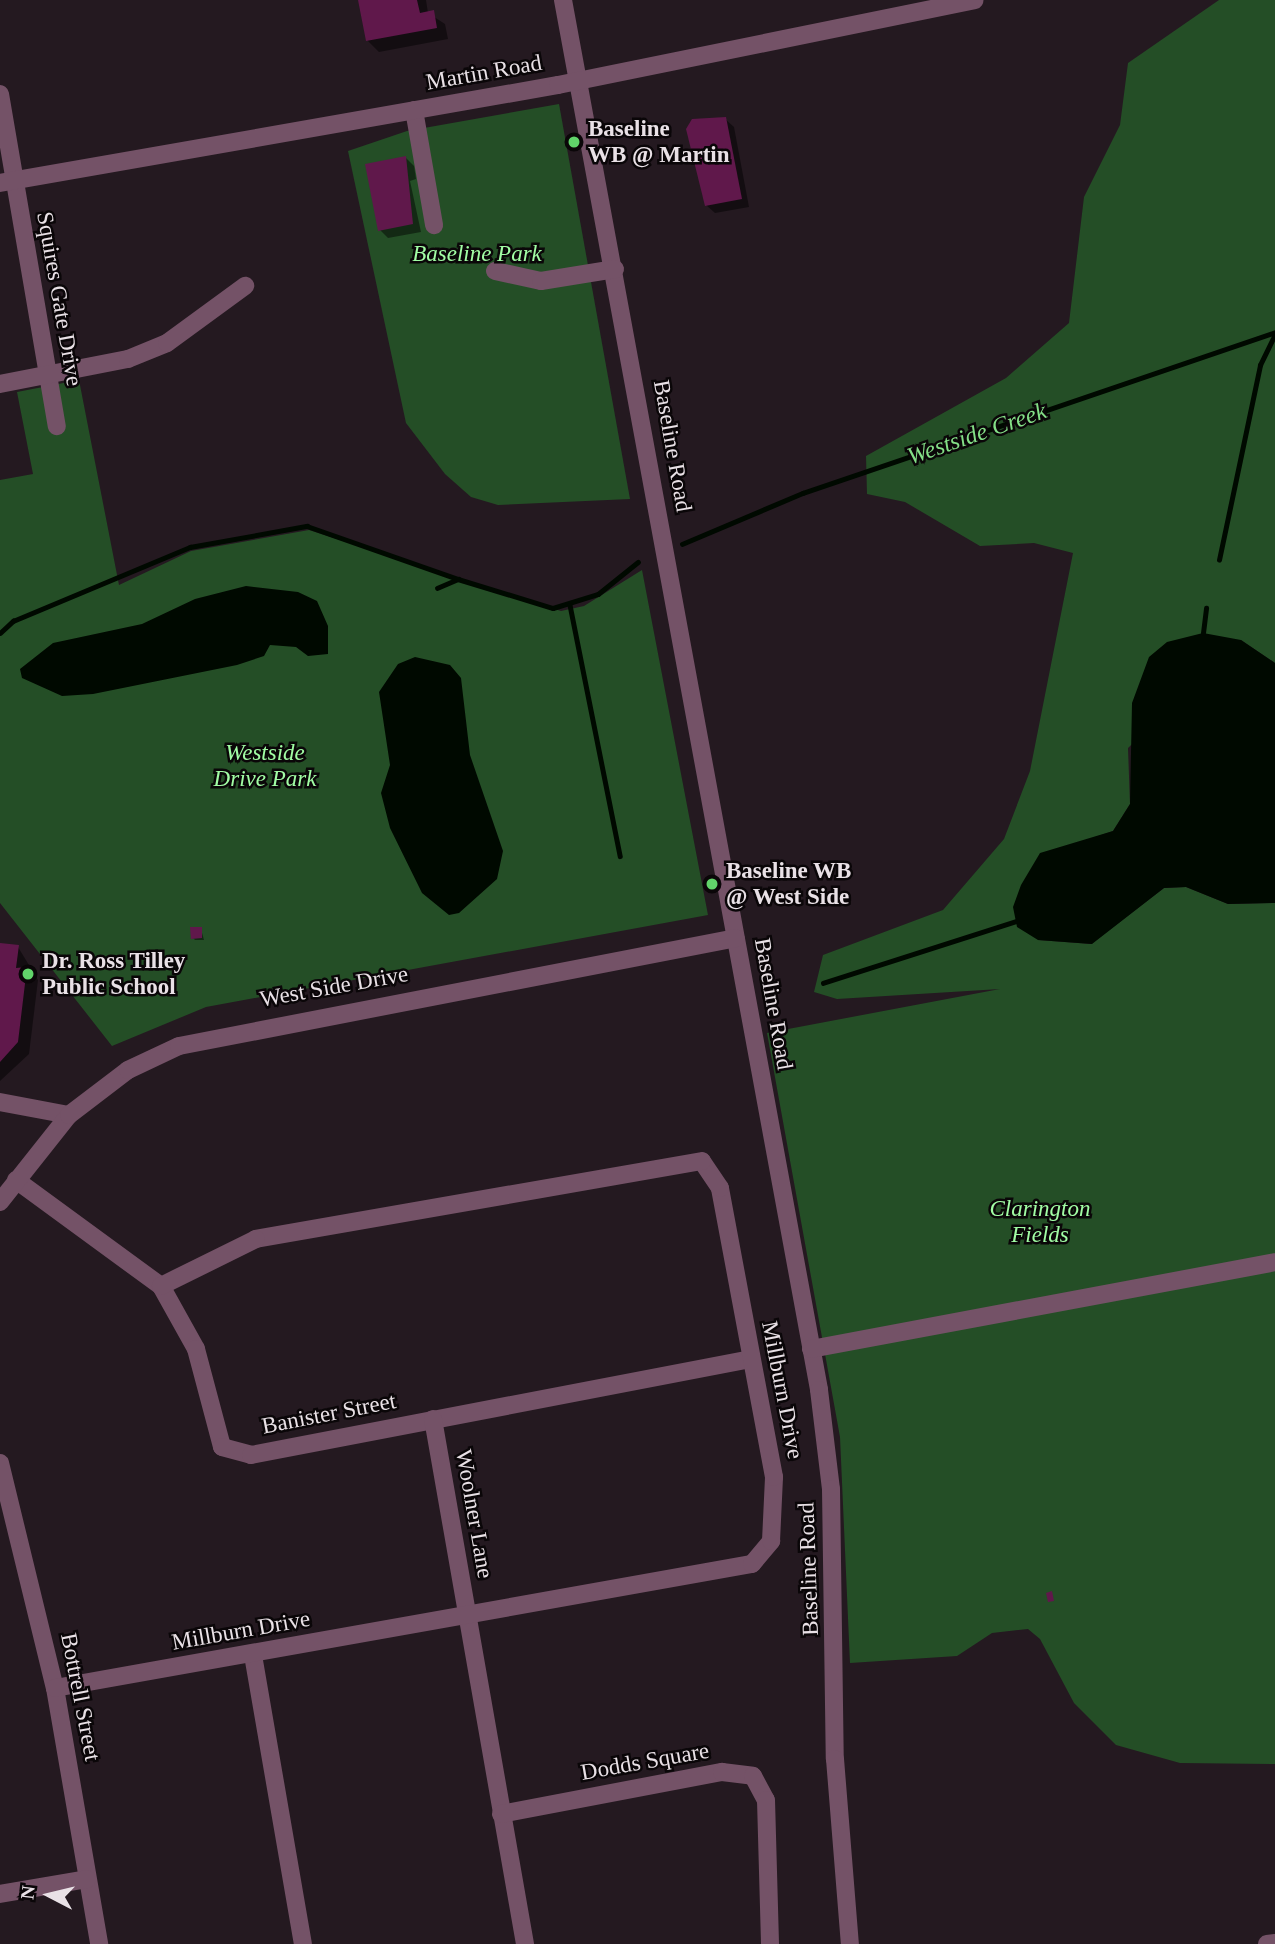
<!DOCTYPE html>
<html>
<head>
<meta charset="utf-8">
<style>
  body { margin:0 }
  #map { position:relative; width:1275px; height:1944px; overflow:hidden; background:#241920; font-family:Georgia,serif }
  div>[style] { position:absolute }
  .green>* { inset:0; background:#244e26 }
  .water>* { inset:0; background:#000900 }
  .shadow>* { inset:0; background:#0007 }
  .stream>* { height:4.5px; margin:-2.25px; padding:0 2.25px; transform-origin:2.25px; border-radius:2.25px; background:#000900 }
  .building>* { inset:0; background:#60184b }
  .minor>* { height:18px; margin:-9px; padding:0 9px; transform-origin:9px; border-radius:9px; background:#745267 }
  .dots>* { width:19px; height:19px; translate:-50% -50%; box-sizing:border-box; border:4px solid #0a0608; border-radius:50% }
  span { translate:-50% -50%; white-space:nowrap; text-align:center; line-height:1.15; -webkit-text-stroke:5px #0a0608; paint-order:stroke }
  .street-label { font-size:23px; color:#e9e1e6 }
  .poi-label { font-size:23px; color:#e9e1e6; font-weight:700 }
  .left { translate:0 -50%; text-align:left }
  .park-label { font-size:23px; color:#a1fda4; font-style:italic }
  .water-label { font-size:24px; color:#84df87; font-style:italic }
  .north { position:absolute; left:14px; top:1860px; width:70px; height:70px; -webkit-text-stroke:5px #0a0608; paint-order:stroke; rotate:277deg; font-size:19px; font-weight:700; line-height:28px; text-align:center; color:#e9e1e6 }
  .north::after { content:''; display:block; margin:auto; width:24px; height:32px; background:#e9e1e6; clip-path:polygon(50% 0,100% 100%,50% 72%,0 100%) }
</style>
</head>
<body>
<div id="map">
  <div class="green">
    <div style="clip-path:polygon(1219px 0,1275px 0,1275px 663px,1241px 640px,1128px 748px,1130px 804px,1113px 831px,1081px 842px,1038px 940px,1091px 944px,1164px 888px,1186px 887px,1228px 904px,1275px 903px,1275px 1764px,1180px 1763px,1116px 1745px,1074px 1703px,1040px 1639px,1028px 1629px,992px 1633px,957px 1656px,850px 1663px,840px 1437px,767px 1033px,1000px 989px,837px 999px,814px 992px,823px 955px,943px 910px,1004px 839px,1030px 771px,1073px 553px,1034px 543px,980px 546px,905px 502px,867px 494px,866px 456px,1006px 378px,1069px 323px,1084px 197px,1120px 125px,1128px 63px)"></div>
    <div style="clip-path:polygon(559px 104px,630px 499px,498px 505px,471px 497px,445px 474px,406px 423px,348px 151px,407px 131px)"></div>
    <div style="clip-path:polygon(79px 380px,119px 585px,191px 551px,309px 530px,561px 611px,584px 606px,642px 570px,708px 915px,206px 1007px,112px 1046px,0 903px,0 480px,33px 474px,17px 392px)"></div>
  </div>
  <div class="water">
    <div style="clip-path:polygon(246px 586px,298px 592px,317px 601px,328px 626px,328px 654px,308px 656px,296px 647px,270px 645px,264px 656px,237px 665px,93px 694px,62px 696px,22px 678px,20px 669px,53px 643px,142px 624px,195px 599px)"></div>
    <div style="clip-path:polygon(1203px 633px,1241px 640px,1275px 663px,1275px 903px,1228px 904px,1186px 887px,1164px 888px,1092px 944px,1038px 940px,1017px 927px,1013px 907px,1021px 885px,1040px 853px,1113px 831px,1130px 804px,1132px 703px,1149px 657px,1167px 642px)"></div>
    <div style="clip-path:polygon(415px 657px,450px 665px,461px 678px,470px 755px,503px 851px,497px 879px,459px 913px,449px 915px,422px 893px,390px 828px,381px 793px,390px 765px,379px 692px,398px 664px)"></div>
  </div>
  <div class="shadow">
    <div style="clip-path:polygon(360px 0,426px 0,428px 13px,445px 24px,448px 39px,379px 52px,368px 41px)"></div>
    <div style="clip-path:polygon(725px 119px,734px 127px,749px 207px,715px 213px,706px 205px)"></div>
    <div style="clip-path:polygon(406px 158px,414px 166px,416px 179px,410px 181px,421px 232px,388px 238px,380px 230px)"></div>
    <div style="clip-path:polygon(201px 929px,204px 940px,195px 940px,193px 938px)"></div>
    <div style="clip-path:polygon(0 945px,18px 947px,38px 980px,29px 1054px,0 1081px)"></div>
  </div>
  <div class="stream">
    <div style="left:682px;top:544px;width:131px;rotate:-22.9deg"></div>
    <div style="left:803px;top:493px;width:499px;rotate:-18.8deg"></div>
    <div style="left:1219px;top:560px;width:199px;rotate:-78.1deg"></div>
    <div style="left:1260px;top:365px;width:34px;rotate:-64deg"></div>
    <div style="left:437px;top:588px;width:23px;rotate:-23deg"></div>
    <div style="left:458px;top:579px;width:99px;rotate:17deg"></div>
    <div style="left:553px;top:608px;width:47px;rotate:-17.3deg"></div>
    <div style="left:598px;top:594px;width:51px;rotate:-38.7deg"></div>
    <div style="left:570px;top:605px;width:256px;rotate:78.7deg"></div>
    <div style="left:0;top:633px;width:18px;rotate:-43deg"></div>
    <div style="left:13px;top:621px;width:192px;rotate:-22.7deg"></div>
    <div style="left:190px;top:547px;width:119px;rotate:-10.2deg"></div>
    <div style="left:307px;top:526px;width:160px;rotate:19.3deg"></div>
    <div style="left:1203px;top:633px;width:25px;rotate:-83deg"></div>
    <div style="left:823px;top:983px;width:203px;rotate:-17.8deg"></div>
  </div>
  <div class="building">
    <div style="clip-path:polygon(358px 0,417px 0,420px 13px,434px 10px,437px 28px,366px 41px)"></div>
    <div style="clip-path:polygon(726px 117px,742px 199px,705px 206px,686px 129px,692px 119px)"></div>
    <div style="clip-path:polygon(406px 156px,413px 224px,378px 231px,365px 164px)"></div>
    <div style="clip-path:polygon(190px 927px,202px 927px,202px 938px,191px 939px)"></div>
    <div style="clip-path:polygon(0 943px,19px 945px,16px 968px,27px 967px,18px 1042px,0 1062px)"></div>
    <div style="clip-path:polygon(1052px 1591px,1054px 1601px,1048px 1602px,1046px 1593px)"></div>
  </div>
  <div class="minor">
    <div style="left:563px;top:0;width:1413px;rotate:79.56deg"></div>
    <div style="left:819px;top:1390px;width:100px;rotate:83.1deg"></div>
    <div style="left:831px;top:1489px;width:270px;rotate:89.2deg"></div>
    <div style="left:835px;top:1759px;width:186px;rotate:85.4deg"></div>
    <div style="left:0;top:94px;width:337px;rotate:80.3deg"></div>
    <div style="left:414px;top:110px;width:117px;rotate:80.1deg"></div>
    <div style="left:0;top:183px;width:567px;rotate:-9.96deg"></div>
    <div style="left:558px;top:85px;width:425px;rotate:-11.5deg"></div>
    <div style="left:495px;top:271px;width:47px;rotate:12.3deg"></div>
    <div style="left:541px;top:281px;width:75px;rotate:-9.2deg"></div>
    <div style="left:0;top:384px;width:130px;rotate:-11.1deg"></div>
    <div style="left:128px;top:359px;width:42px;rotate:-22.3deg"></div>
    <div style="left:167px;top:343px;width:97px;rotate:-36.2deg"></div>
    <div style="left:0;top:1102px;width:70px;rotate:10.7deg"></div>
    <div style="left:16px;top:1180px;width:180px;rotate:36.2deg"></div>
    <div style="left:161px;top:1286px;width:72px;rotate:60.9deg"></div>
    <div style="left:196px;top:1349px;width:101px;rotate:75.1deg"></div>
    <div style="left:222px;top:1447px;width:30px;rotate:15deg"></div>
    <div style="left:251px;top:1455px;width:509px;rotate:-10.87deg"></div>
    <div style="left:0;top:1202px;width:111px;rotate:-51.6deg"></div>
    <div style="left:69px;top:1115px;width:74px;rotate:-37.3deg"></div>
    <div style="left:128px;top:1070px;width:56px;rotate:-25.2deg"></div>
    <div style="left:179px;top:1046px;width:567px;rotate:-10.97deg"></div>
    <div style="left:811px;top:1349px;width:472px;rotate:-10.6deg"></div>
    <div style="left:433px;top:1419px;width:533px;rotate:80.06deg"></div>
    <div style="left:0;top:1463px;width:232px;rotate:76.3deg"></div>
    <div style="left:55px;top:1688px;width:260px;rotate:80.2deg"></div>
    <div style="left:253px;top:1655px;width:293px;rotate:80.2deg"></div>
    <div style="left:55px;top:1688px;width:708px;rotate:-10.09deg"></div>
    <div style="left:752px;top:1564px;width:30px;rotate:-50deg"></div>
    <div style="left:771px;top:1541px;width:64px;rotate:-87.3deg"></div>
    <div style="left:774px;top:1477px;width:294px;rotate:-100.6deg"></div>
    <div style="left:720px;top:1188px;width:32px;rotate:-124deg"></div>
    <div style="left:702px;top:1161px;width:453px;rotate:170.1deg"></div>
    <div style="left:256px;top:1239px;width:106px;rotate:153.7deg"></div>
    <div style="left:501px;top:1814px;width:225px;rotate:-10.8deg"></div>
    <div style="left:722px;top:1772px;width:31px;rotate:7deg"></div>
    <div style="left:753px;top:1776px;width:27px;rotate:62deg"></div>
    <div style="left:766px;top:1800px;width:144px;rotate:88.4deg"></div>
    <div style="left:0;top:1894px;width:88px;rotate:-9.8deg"></div>
    <div style="left:1267px;top:1944px;width:8px;rotate:-7deg"></div>
  </div>
  <div class="dots">
    <div style="left:574px;top:142px;background:#61d46a"></div>
    <div style="left:712px;top:884px;background:#61d46a"></div>
    <div style="left:28px;top:974px;background:#61d46a"></div>
  </div>
  <div class="street-label">
    <span style="left:484px;top:73px;rotate:-10deg">Martin Road</span>
    <span style="left:59px;top:299px;rotate:80deg">Squires Gate Drive</span>
    <span style="left:672px;top:446px;rotate:80deg">Baseline Road</span>
    <span style="left:334px;top:987px;rotate:-10deg">West Side Drive</span>
    <span style="left:773px;top:1004px;rotate:80deg">Baseline Road</span>
    <span style="left:782px;top:1390px;rotate:79deg">Millburn Drive</span>
    <span style="left:329px;top:1414px;rotate:-11deg">Banister Street</span>
    <span style="left:474px;top:1514px;rotate:80deg">Woolner Lane</span>
    <span style="left:809px;top:1569px;rotate:-92deg">Baseline Road</span>
    <span style="left:241px;top:1631px;rotate:-10deg">Millburn Drive</span>
    <span style="left:80px;top:1697px;rotate:79deg">Bottrell Street</span>
    <span style="left:645px;top:1762px;rotate:-10deg">Dodds Square</span>
  </div>
  <div class="poi-label">
    <span class="left" style="left:588px;top:142px">Baseline<br>WB @ Martin</span>
    <span class="left" style="left:726px;top:884px">Baseline WB<br>@ West Side</span>
    <span class="left" style="left:42px;top:974px">Dr. Ross Tilley<br>Public School</span>
  </div>
  <div class="park-label">
    <span style="left:477px;top:254px">Baseline Park</span>
    <span style="left:265px;top:766px">Westside<br>Drive Park</span>
    <span style="left:1040px;top:1222px">Clarington<br>Fields</span>
  </div>
  <div class="water-label">
    <span style="left:977px;top:434px;rotate:-19deg">Westside Creek</span>
  </div>
  <div class="north">N</div>
</div>
</body>
</html>
